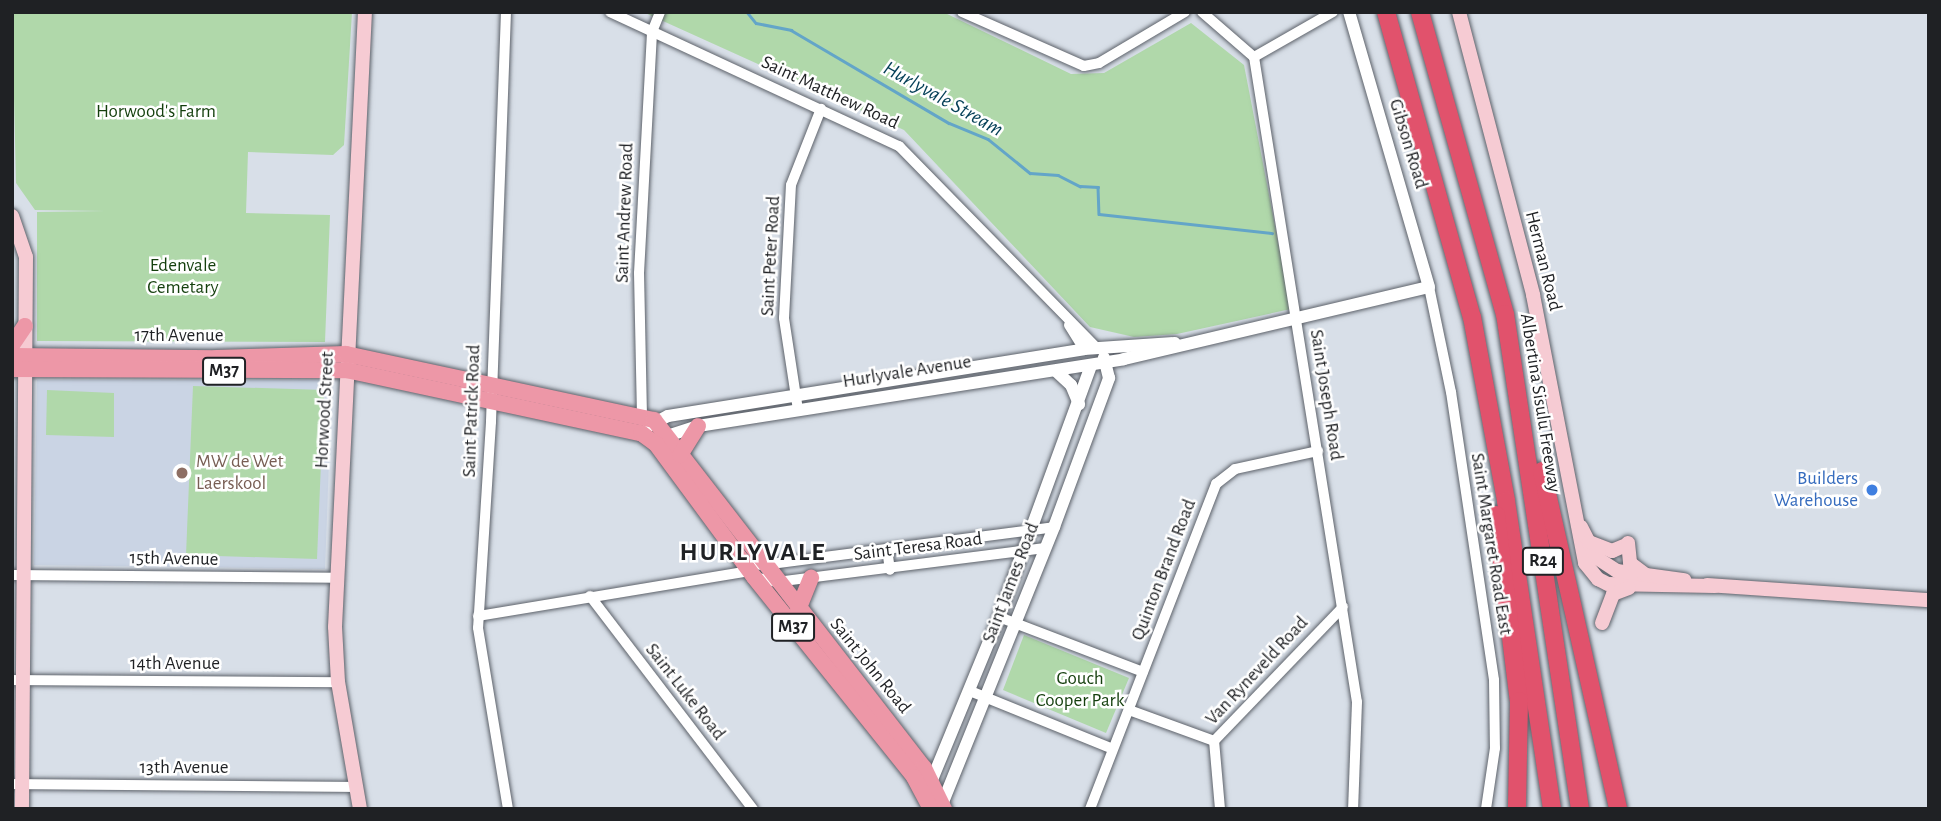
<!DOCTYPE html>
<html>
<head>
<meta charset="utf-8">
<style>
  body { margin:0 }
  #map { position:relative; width:1941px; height:821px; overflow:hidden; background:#d8dfe8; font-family:"Alegreya Sans",sans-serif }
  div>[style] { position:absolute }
  .built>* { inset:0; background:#cad4e4 }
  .green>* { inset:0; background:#b0d8aa }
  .stream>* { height:2.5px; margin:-1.25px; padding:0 1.25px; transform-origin:1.25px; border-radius:1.25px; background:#63a5c8 }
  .roads { filter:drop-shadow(0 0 2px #5d626a) drop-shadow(0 0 2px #5d626a) }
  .minor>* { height:10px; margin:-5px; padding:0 5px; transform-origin:5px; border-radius:5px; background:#fff }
  .tertiary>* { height:12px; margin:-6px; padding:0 6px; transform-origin:6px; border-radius:6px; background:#fff }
  .secondary>* { height:14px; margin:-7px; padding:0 7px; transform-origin:7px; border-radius:7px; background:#f6cbd3 }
  .primary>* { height:16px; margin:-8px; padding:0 8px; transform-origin:8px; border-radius:8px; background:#ed97a7 }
  .motorway>* { height:18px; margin:-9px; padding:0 9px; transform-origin:9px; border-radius:9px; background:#e1526c }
  .dots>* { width:19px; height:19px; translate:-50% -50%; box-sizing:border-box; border:4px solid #fff; border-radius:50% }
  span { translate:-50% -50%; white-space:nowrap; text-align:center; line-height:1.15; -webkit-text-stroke:5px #fff; paint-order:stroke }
  .shield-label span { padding:2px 5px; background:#fff; border:2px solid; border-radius:5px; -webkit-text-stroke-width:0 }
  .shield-label { font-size:18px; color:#1f2124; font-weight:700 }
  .street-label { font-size:19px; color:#1f2124 }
  .park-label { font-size:19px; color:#143f0d }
  .education-label { font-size:19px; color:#785e54 }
  .left { translate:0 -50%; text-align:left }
  .shop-label { font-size:19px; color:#366cbe }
  .right { translate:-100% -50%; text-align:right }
  .water-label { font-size:21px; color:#043f57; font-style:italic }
  .district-label { font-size:26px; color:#1f2124; font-weight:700; letter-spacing:2px }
  .frame { position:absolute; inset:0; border:14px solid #1f2124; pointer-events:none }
</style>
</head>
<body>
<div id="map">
  <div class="built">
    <div style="clip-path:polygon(37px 380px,332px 380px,325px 569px,34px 565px)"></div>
  </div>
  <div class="green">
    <div style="clip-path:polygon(12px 12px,352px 12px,344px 145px,333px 155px,248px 152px,246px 213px,330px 215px,325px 342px,37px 341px,37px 212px,105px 211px,35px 210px,16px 183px)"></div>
    <div style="clip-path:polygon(643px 12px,943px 12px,1071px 74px,1104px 73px,1191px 23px,1244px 65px,1291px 309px,1177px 334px,1134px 337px,1090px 327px,904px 130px)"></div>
    <div style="clip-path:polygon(193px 386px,324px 390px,317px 559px,186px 555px)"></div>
    <div style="clip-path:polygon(47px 390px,114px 393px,114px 437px,46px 435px)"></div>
    <div style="clip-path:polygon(1024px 635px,1129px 678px,1106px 733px,1003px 690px)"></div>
  </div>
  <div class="stream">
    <div style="left:747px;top:12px;width:14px;rotate:51deg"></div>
    <div style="left:756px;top:23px;width:36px;rotate:11deg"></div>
    <div style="left:791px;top:30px;width:183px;rotate:30.5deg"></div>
    <div style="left:949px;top:123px;width:42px;rotate:22.3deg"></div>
    <div style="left:988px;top:139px;width:54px;rotate:39deg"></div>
    <div style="left:1030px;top:173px;width:28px;rotate:4deg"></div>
    <div style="left:1058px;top:175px;width:25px;rotate:27deg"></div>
    <div style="left:1080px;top:186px;width:18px;rotate:3deg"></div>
    <div style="left:1098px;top:187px;width:27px;rotate:88deg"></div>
    <div style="left:1099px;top:214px;width:174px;rotate:6.3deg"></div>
  </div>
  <div class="roads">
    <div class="minor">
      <div style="left:506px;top:12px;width:410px;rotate:92.1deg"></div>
      <div style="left:491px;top:422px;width:206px;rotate:93.6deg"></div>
      <div style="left:478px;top:628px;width:183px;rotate:80.6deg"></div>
      <div style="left:610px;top:12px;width:319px;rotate:24.9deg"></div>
      <div style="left:899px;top:146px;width:283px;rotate:45.6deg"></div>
      <div style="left:962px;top:12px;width:133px;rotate:23.9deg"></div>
      <div style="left:1084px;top:66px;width:15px;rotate:-11deg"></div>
      <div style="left:1099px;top:63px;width:100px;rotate:-30.7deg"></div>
      <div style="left:1202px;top:12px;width:69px;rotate:40.9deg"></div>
      <div style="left:1254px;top:57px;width:653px;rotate:80.93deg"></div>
      <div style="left:1357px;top:702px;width:107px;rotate:92.1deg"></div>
      <div style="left:1254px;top:57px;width:91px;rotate:-29.7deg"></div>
      <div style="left:1429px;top:287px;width:107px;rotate:78.2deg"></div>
      <div style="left:1451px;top:392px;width:291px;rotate:81.5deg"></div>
      <div style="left:1494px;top:680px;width:68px;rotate:89.2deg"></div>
      <div style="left:1495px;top:748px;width:62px;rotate:98.4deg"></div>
      <div style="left:1069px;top:325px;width:28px;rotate:58deg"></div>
      <div style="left:798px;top:410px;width:93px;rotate:-98.7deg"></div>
      <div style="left:784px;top:318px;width:133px;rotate:-87deg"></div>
      <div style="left:791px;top:185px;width:82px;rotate:-68.5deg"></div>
      <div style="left:642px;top:416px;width:143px;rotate:-91.2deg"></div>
      <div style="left:639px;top:273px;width:241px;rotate:-86.9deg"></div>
      <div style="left:652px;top:32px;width:22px;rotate:-68deg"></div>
      <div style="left:887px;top:549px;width:21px;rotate:82deg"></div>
      <div style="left:744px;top:563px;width:19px;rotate:6deg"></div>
      <div style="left:763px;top:565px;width:293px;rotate:-7.4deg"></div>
      <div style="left:12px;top:575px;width:324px;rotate:0.5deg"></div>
      <div style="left:755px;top:577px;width:22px;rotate:13deg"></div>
      <div style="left:776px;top:582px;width:272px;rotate:-7.2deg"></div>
      <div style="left:590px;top:596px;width:268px;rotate:52.6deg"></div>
      <div style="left:478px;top:616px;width:275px;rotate:-9.4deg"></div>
      <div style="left:999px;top:617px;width:154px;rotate:20.9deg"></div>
      <div style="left:12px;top:680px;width:326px;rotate:0.4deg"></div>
      <div style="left:970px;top:691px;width:154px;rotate:22.1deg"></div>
      <div style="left:1129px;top:710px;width:90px;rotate:20deg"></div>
      <div style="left:12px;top:784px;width:344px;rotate:0.5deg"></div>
      <div style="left:1090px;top:809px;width:349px;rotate:-68.8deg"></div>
      <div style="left:1216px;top:484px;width:24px;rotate:-38deg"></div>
      <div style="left:1235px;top:469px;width:85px;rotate:-12.2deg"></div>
      <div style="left:1220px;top:809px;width:68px;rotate:-95deg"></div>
      <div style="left:1214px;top:741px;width:186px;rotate:-46.1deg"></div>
    </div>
    <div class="tertiary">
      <div style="left:1056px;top:371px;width:21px;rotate:43deg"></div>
      <div style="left:1071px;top:385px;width:21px;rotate:67deg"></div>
      <div style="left:649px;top:426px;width:21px;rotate:-28deg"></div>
      <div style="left:668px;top:416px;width:421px;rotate:-9.1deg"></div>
      <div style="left:1084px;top:349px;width:91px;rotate:-3.8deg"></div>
      <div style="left:661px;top:438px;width:39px;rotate:-18deg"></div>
      <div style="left:698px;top:426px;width:431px;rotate:-8.9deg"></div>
      <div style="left:1124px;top:359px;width:313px;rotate:-13.3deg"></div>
      <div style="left:1429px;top:287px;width:286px;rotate:-106.2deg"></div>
      <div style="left:929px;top:787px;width:184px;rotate:-67.6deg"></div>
      <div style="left:999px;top:617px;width:268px;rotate:-69.9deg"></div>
      <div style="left:935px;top:807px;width:9px;rotate:-32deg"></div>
      <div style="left:943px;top:802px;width:297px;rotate:-68deg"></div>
      <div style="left:1054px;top:527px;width:159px;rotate:-69.7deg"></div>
      <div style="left:1109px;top:378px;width:21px;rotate:-104deg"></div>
    </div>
    <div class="secondary">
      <div style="left:1459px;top:12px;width:293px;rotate:75.3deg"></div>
      <div style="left:1533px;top:295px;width:273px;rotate:79deg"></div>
      <div style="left:1585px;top:563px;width:21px;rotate:51deg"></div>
      <div style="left:1598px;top:579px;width:11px;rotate:27deg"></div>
      <div style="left:1608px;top:584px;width:107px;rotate:1.1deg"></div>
      <div style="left:12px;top:216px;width:43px;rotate:71.1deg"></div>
      <div style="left:26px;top:257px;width:552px;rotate:90.42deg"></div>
      <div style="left:1581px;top:527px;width:35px;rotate:63deg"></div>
      <div style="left:1597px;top:558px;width:24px;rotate:33deg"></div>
      <div style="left:1617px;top:571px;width:68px;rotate:7.7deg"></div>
      <div style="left:1589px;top:542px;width:25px;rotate:21deg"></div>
      <div style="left:1612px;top:551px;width:15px;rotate:-23deg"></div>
      <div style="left:1628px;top:543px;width:20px;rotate:84deg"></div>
      <div style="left:1630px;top:563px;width:20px;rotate:37deg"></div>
      <div style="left:1707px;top:585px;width:223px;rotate:3.9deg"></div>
      <div style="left:1602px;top:623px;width:31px;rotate:-69deg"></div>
      <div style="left:1613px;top:594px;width:17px;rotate:-21deg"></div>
      <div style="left:360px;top:809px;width:129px;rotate:-99.8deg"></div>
      <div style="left:338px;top:682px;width:55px;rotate:-93.1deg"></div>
      <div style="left:335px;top:627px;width:616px;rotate:-87.21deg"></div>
    </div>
    <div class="primary">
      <div style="left:12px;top:345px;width:23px;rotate:-56deg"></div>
      <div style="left:12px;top:356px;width:204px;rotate:0.6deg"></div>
      <div style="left:216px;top:358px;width:130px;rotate:-1.8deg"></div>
      <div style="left:346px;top:354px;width:315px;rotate:12.1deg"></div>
      <div style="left:654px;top:420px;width:440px;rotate:52.2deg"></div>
      <div style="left:924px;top:768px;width:46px;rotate:64deg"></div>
      <div style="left:12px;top:369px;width:334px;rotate:0.2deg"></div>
      <div style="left:346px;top:370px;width:302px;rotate:12.1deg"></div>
      <div style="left:641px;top:433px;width:19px;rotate:36deg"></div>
      <div style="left:656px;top:444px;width:165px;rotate:53.6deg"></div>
      <div style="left:754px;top:577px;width:256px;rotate:51.3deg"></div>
      <div style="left:914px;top:777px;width:36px;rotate:62deg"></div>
      <div style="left:680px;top:455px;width:34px;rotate:-58deg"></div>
      <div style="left:798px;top:610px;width:35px;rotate:-68deg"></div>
    </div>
    <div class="motorway">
      <div style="left:1386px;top:12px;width:317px;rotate:74.3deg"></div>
      <div style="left:1472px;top:317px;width:187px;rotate:79.5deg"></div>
      <div style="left:1506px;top:501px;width:311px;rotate:81.5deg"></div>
      <div style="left:1420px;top:12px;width:314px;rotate:74.3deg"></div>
      <div style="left:1505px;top:314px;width:501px;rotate:81.38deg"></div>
      <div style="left:1542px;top:471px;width:346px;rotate:77.3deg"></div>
      <div style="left:1496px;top:515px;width:187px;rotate:83deg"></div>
      <div style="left:1519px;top:701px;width:108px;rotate:91.1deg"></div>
    </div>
  </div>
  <div class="dots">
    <div style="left:182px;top:473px;background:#8d6e63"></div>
    <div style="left:1872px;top:490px;background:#3f7fe0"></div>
  </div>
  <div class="shield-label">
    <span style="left:224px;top:371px">M37</span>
    <span style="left:1543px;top:561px">R24</span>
    <span style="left:793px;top:627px">M37</span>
  </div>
  <div class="street-label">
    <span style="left:830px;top:93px;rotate:25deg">Saint Matthew Road</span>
    <span style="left:1408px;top:144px;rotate:73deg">Gibson Road</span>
    <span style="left:625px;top:213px;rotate:-88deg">Saint Andrew Road</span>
    <span style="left:771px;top:256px;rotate:-87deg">Saint Peter Road</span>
    <span style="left:1543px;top:261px;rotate:76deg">Herman Road</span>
    <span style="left:179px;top:336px">17th Avenue</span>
    <span style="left:907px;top:372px;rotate:-9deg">Hurlyvale Avenue</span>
    <span style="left:1326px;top:395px;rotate:81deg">Saint Joseph Road</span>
    <span style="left:1540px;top:403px;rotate:81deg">Albertina Sisulu Freeway</span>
    <span style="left:325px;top:410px;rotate:-87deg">Horwood Street</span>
    <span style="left:472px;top:411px;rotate:-88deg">Saint Patrick Road</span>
    <span style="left:1491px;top:544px;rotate:81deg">Saint Margaret Road East</span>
    <span style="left:918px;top:547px;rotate:-7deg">Saint Teresa Road</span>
    <span style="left:174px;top:559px;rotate:1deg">15th Avenue</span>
    <span style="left:1164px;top:570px;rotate:-69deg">Quinton Brand Road</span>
    <span style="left:1011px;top:583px;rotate:-69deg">Saint James Road</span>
    <span style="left:175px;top:664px">14th Avenue</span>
    <span style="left:870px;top:666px;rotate:51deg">Saint John Road</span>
    <span style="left:1257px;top:671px;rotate:-47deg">Van Ryneveld Road</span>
    <span style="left:685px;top:692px;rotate:52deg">Saint Luke Road</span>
    <span style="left:184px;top:768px">13th Avenue</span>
  </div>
  <div class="park-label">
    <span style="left:156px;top:112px">Horwood's Farm</span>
    <span style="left:183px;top:277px">Edenvale<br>Cemetary</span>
    <span style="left:1080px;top:690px">Gouch<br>Cooper Park</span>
  </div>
  <div class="education-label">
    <span class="left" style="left:196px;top:473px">MW de Wet<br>Laerskool</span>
  </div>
  <div class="shop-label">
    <span class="right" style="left:1858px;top:490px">Builders<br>Warehouse</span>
  </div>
  <div class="water-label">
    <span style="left:943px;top:99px;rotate:29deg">Hurlyvale Stream</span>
  </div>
  <div class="district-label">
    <span style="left:753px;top:553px">HURLYVALE</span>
  </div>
  <div class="frame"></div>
</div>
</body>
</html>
